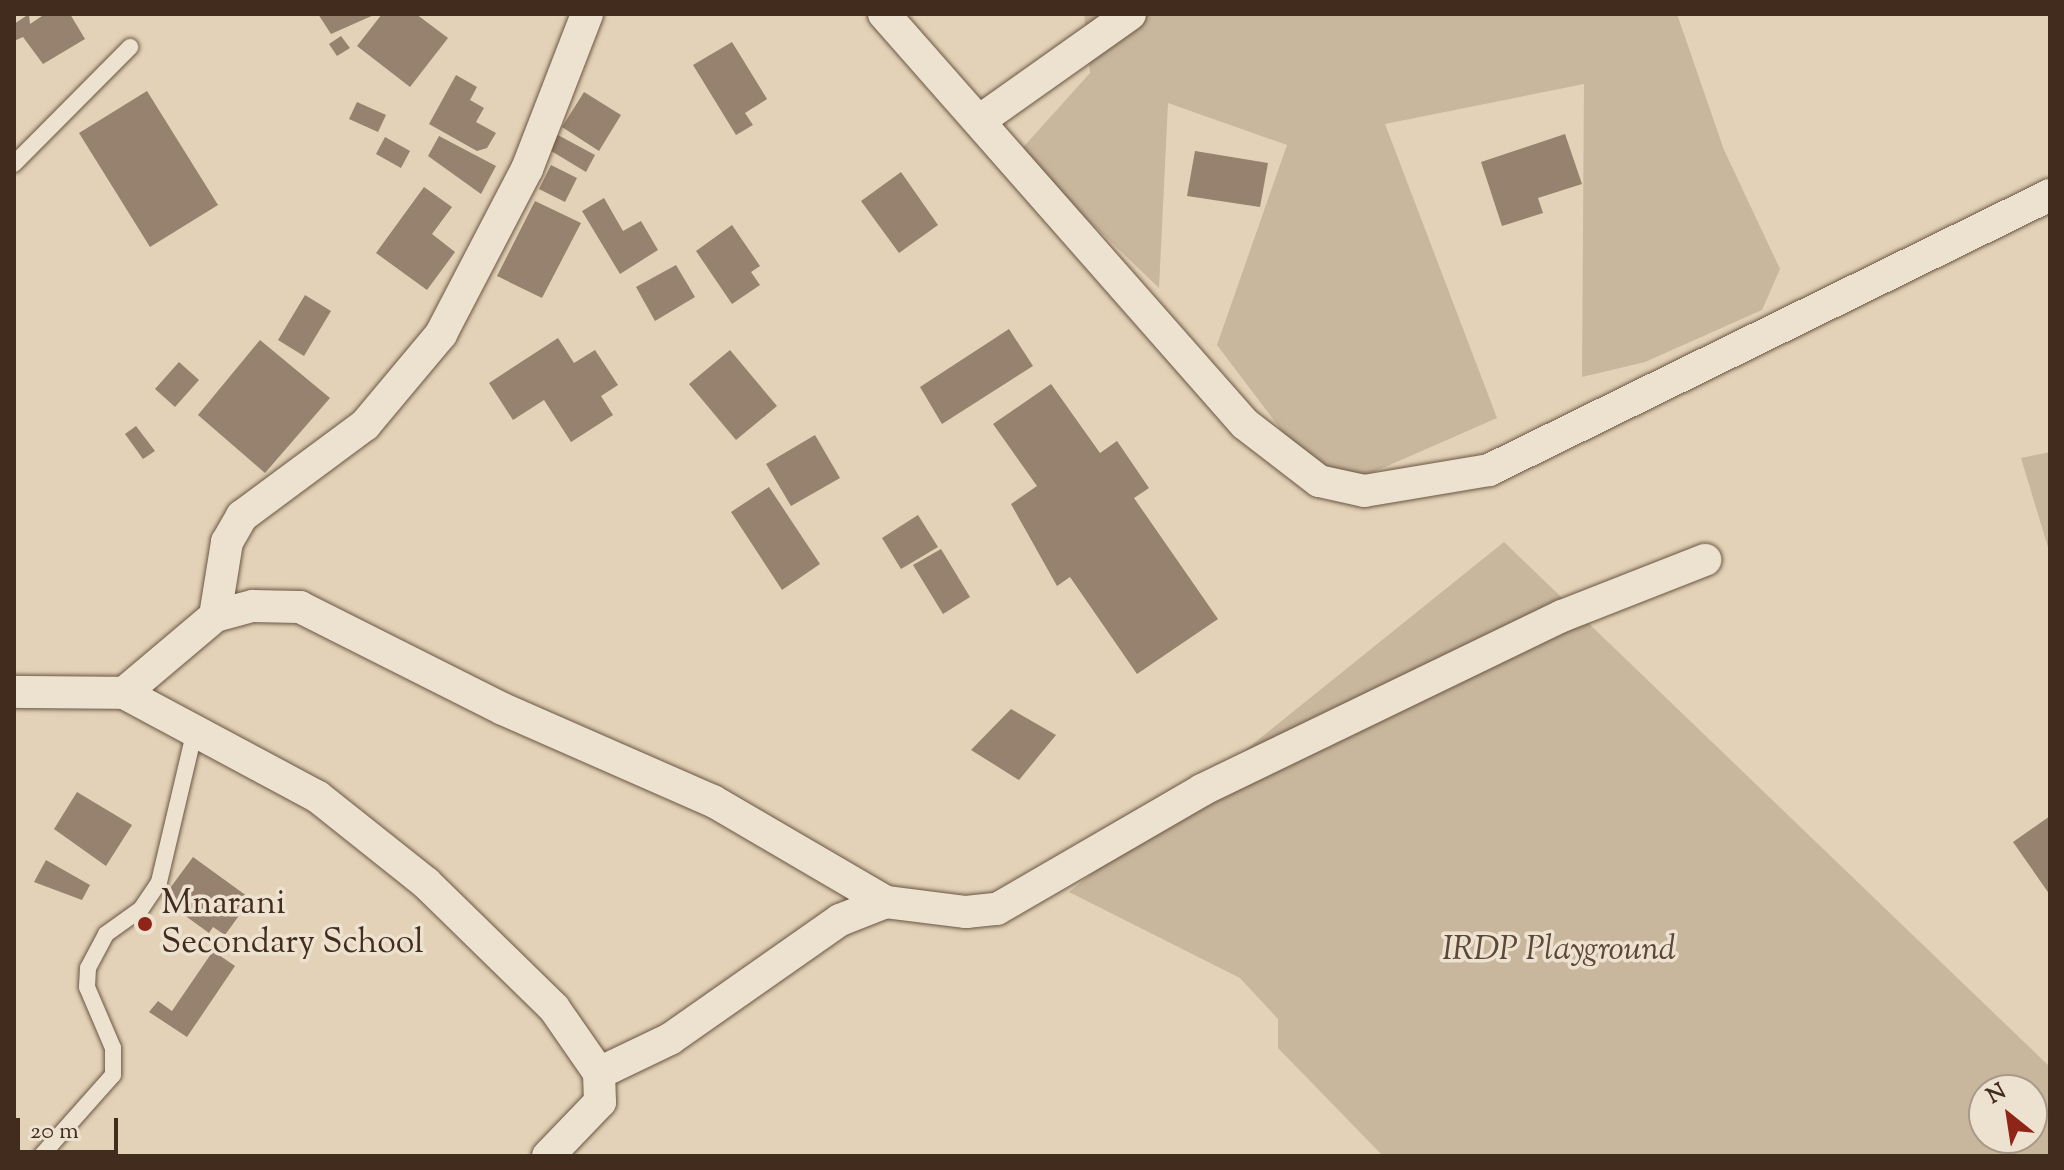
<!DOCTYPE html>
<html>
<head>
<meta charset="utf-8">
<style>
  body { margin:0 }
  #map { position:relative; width:2064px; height:1170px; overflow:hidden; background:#e3d2b7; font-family:"Sorts Mill Goudy",serif }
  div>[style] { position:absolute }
  .green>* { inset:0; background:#c8b69d }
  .building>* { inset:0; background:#96826e }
  .roads { filter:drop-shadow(0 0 2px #6a5644) drop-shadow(0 0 2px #6a5644) }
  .lane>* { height:16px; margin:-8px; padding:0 8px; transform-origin:8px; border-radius:8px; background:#ede2d0 }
  .street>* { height:32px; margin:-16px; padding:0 16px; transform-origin:16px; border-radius:16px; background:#ede2d0 }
  .dots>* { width:22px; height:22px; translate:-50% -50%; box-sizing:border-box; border:4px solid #ede2d0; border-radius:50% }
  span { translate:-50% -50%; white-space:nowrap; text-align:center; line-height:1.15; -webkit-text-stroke:7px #ede2d0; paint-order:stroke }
  .poi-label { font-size:34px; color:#422c1e }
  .left { translate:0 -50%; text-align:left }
  .park-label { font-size:34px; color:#5d4837; font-style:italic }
  .frame { position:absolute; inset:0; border:16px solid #422c1e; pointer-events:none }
  .north { position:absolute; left:1968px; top:1074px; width:80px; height:80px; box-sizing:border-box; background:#ede2d0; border:2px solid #a99989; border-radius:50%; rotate:330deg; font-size:22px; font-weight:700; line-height:32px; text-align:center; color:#422c1e }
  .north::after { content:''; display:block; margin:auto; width:28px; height:36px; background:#8f2418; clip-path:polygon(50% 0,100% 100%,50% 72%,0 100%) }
  .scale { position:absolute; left:16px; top:1118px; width:102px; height:36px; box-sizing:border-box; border:4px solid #422c1e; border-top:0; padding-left:10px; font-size:24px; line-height:28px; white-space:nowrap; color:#422c1e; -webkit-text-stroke:6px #ede2d0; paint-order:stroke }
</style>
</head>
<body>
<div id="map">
  <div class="green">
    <div style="clip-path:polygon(1084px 14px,1677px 14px,1724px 150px,1780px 269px,1762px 310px,1645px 362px,1582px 377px,1584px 84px,1385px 124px,1497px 418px,1328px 492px,1217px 345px,1287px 145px,1168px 103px,1159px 288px,1018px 153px,1090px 73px)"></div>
    <div style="clip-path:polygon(2050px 452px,2050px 554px,2021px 458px)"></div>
    <div style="clip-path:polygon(evenodd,1504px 542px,2050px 1067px,2050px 1156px,1383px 1156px,1278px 1048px,1278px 1019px,1240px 978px,1069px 892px,1504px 542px,1984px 1090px,2032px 1090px,2032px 1138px,1984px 1138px,1984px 1090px)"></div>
  </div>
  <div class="building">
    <div style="clip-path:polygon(29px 14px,30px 24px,45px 14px,70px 14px,85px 39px,43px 64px,23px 37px,14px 41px,14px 24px)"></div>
    <div style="clip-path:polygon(318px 14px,376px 14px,331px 34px)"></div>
    <div style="clip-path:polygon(382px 14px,416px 14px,448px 38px,410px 87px,357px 46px)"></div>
    <div style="clip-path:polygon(341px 36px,350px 48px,337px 56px,329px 44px)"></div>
    <div style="clip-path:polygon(732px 42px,767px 99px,745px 113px,753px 125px,736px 135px,693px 65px)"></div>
    <div style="clip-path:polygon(456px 75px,477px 87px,470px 100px,484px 108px,476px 122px,496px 133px,487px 148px,477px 151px,429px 124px)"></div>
    <div style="clip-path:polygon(147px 91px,218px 205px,150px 247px,79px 133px)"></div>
    <div style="clip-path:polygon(584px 92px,621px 115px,599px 151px,562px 127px)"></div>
    <div style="clip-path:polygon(357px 102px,386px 115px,378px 132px,349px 119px)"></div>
    <div style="clip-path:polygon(556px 134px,595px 155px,586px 172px,548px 149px)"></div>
    <div style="clip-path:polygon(1565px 134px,1582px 184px,1538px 198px,1543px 213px,1502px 226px,1481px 162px)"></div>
    <div style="clip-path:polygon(439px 136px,496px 166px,481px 194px,428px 156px)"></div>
    <div style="clip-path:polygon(385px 137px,410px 151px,401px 168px,376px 154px)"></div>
    <div style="clip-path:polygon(1195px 151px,1268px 163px,1260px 207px,1187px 196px)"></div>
    <div style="clip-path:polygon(551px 165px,577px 178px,565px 202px,539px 189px)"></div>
    <div style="clip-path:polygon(901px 172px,938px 225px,899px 253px,861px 201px)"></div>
    <div style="clip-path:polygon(424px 187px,452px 207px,432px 234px,455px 252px,427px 290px,376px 253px)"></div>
    <div style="clip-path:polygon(604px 198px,623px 231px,641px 221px,658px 250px,620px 274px,582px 211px)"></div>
    <div style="clip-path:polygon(535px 201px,581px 223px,542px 298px,497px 276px)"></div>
    <div style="clip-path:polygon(732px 225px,760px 266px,751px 272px,760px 285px,732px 304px,696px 251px)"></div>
    <div style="clip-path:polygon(676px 265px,695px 297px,655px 321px,636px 287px)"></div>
    <div style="clip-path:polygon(305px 295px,331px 311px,304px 356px,278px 340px)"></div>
    <div style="clip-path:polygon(1009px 329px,1033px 366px,942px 424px,920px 387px)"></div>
    <div style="clip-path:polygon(558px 338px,574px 363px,595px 350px,618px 385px,601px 396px,613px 415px,571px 442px,544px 400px,513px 420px,489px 383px)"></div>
    <div style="clip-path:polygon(260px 340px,330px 398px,265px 473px,198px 415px)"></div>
    <div style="clip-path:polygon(730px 350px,777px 406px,736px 440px,689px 384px)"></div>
    <div style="clip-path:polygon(179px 362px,199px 380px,175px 407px,155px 389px)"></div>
    <div style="clip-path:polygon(1051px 384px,1100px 453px,1117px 441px,1149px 488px,1134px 498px,1218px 619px,1137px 674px,1070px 577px,1057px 586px,1011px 504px,1037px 486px,993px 424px)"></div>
    <div style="clip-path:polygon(136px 426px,155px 451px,143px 459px,125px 434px)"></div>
    <div style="clip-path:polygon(815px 435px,840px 478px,791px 506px,766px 464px)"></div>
    <div style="clip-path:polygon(769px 487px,820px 564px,782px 590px,731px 512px)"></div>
    <div style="clip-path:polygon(918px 515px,938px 547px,901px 569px,882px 538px)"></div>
    <div style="clip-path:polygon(941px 549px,970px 597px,943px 614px,913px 565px)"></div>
    <div style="clip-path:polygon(1011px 709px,1056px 735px,1019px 780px,971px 750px)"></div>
    <div style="clip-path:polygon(77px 792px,132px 825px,106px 866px,54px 829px)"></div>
    <div style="clip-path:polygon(2050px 816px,2050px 895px,2013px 842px)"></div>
    <div style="clip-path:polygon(193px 857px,251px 899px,225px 935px,213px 927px,209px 933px,162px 899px)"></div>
    <div style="clip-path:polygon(46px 860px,90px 885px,82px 900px,34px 882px)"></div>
    <div style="clip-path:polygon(213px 951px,235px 966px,187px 1037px,149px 1012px,158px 1001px,172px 1011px)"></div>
  </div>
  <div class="roads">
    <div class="lane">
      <div style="left:14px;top:164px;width:165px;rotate:-45.2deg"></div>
      <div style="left:41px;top:1156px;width:108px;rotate:-48.4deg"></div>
      <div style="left:113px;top:1075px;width:27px;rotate:-90deg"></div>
      <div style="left:113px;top:1048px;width:66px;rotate:-113.1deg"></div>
      <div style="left:87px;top:987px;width:19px;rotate:-87deg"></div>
      <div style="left:88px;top:968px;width:38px;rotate:-62deg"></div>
      <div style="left:106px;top:934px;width:43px;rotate:-35.5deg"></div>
      <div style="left:141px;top:909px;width:32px;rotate:-56deg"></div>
      <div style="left:159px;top:882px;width:156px;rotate:-76.7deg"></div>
    </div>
    <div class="street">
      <div style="left:884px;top:14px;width:546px;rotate:48.64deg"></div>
      <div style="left:1245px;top:424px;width:93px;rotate:37.6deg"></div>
      <div style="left:1319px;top:481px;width:46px;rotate:12.5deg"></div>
      <div style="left:1364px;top:491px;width:127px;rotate:-9.5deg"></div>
      <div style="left:1489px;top:470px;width:625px;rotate:-26.11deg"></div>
      <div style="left:979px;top:121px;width:185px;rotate:-35.3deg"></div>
      <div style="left:215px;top:616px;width:75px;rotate:-80.8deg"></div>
      <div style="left:227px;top:542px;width:30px;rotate:-60deg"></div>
      <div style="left:242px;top:516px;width:153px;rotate:-36.5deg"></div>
      <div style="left:365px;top:425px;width:119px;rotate:-50.1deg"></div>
      <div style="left:441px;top:334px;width:186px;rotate:-62.5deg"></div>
      <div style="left:527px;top:169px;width:166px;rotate:-68.8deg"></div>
      <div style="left:14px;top:692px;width:110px;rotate:0.5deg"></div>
      <div style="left:124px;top:693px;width:220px;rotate:28.2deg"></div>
      <div style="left:318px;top:797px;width:138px;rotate:38.5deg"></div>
      <div style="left:426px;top:883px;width:179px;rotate:44.3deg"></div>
      <div style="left:554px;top:1008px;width:79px;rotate:55.3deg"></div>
      <div style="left:599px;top:1073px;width:29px;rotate:88deg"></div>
      <div style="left:600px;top:1102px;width:75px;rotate:133.9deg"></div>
      <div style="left:124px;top:693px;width:119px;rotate:-40.2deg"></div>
      <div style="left:215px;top:616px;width:39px;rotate:-15deg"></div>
      <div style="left:253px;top:606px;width:47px;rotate:1.2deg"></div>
      <div style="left:300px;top:607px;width:227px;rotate:26.7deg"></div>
      <div style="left:503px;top:709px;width:229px;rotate:23.7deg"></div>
      <div style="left:713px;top:801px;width:200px;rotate:30.3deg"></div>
      <div style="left:599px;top:1073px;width:79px;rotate:-25.6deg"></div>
      <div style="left:670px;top:1039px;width:208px;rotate:-35deg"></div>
      <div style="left:840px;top:920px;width:49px;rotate:-21.4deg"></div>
      <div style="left:886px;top:902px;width:81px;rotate:7.1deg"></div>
      <div style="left:966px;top:912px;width:31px;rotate:-6deg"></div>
      <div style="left:997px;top:909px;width:237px;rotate:-30.1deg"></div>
      <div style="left:1202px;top:790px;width:400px;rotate:-25.8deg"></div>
      <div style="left:1562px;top:616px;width:154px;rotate:-21.4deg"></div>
    </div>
  </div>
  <div class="dots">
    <div style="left:145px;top:924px;background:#8f2418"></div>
  </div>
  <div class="poi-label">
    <span class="left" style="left:161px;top:924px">Mnarani<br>Secondary School</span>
  </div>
  <div class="park-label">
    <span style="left:1559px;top:951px">IRDP Playground</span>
  </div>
  <div class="frame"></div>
  <div class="north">N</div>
  <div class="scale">20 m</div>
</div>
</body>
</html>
